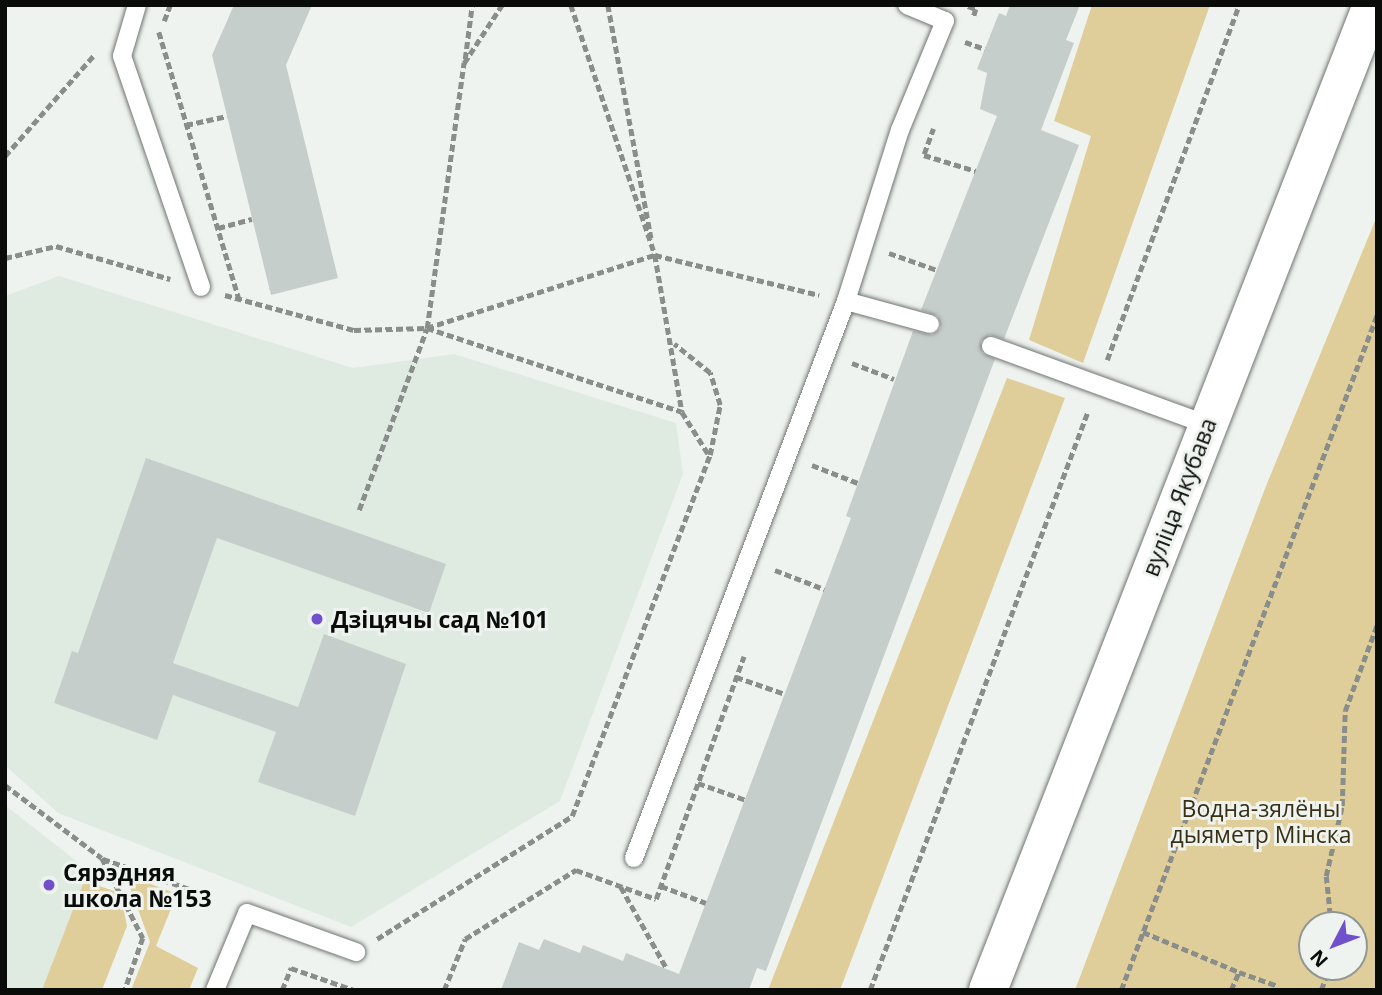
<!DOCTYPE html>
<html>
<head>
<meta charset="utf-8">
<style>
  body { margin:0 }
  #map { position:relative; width:1382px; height:995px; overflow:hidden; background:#eef3ef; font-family:"Open Sans",sans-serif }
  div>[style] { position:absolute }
  .built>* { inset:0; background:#dfebe0 }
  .green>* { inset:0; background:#e0ce9a }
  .building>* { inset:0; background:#c6cecb }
  .path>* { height:4.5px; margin-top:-2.25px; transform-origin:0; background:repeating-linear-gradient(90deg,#8a8e8b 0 7px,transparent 0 10.5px) }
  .roads { filter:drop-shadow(0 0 2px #707571) drop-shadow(0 0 2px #707571) }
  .service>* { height:18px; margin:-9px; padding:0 9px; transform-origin:9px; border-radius:9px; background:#fff }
  .tertiary>* { height:38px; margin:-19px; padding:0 19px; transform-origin:19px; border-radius:19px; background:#fff }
  .dots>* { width:19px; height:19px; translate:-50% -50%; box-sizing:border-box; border:4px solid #eef3ef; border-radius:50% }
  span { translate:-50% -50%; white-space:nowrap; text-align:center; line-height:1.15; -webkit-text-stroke:6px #eef3ef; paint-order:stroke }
  .street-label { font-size:23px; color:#0a0c0a }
  .poi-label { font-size:23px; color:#0a0c0a; font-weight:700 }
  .left { translate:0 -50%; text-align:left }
  .park-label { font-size:23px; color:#393014 }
  .frame { position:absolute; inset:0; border:7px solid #0a0c0a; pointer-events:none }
  .north { position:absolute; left:1298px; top:911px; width:70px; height:70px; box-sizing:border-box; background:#eef3ef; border:2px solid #939793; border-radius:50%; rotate:228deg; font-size:19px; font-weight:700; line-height:28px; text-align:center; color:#0a0c0a }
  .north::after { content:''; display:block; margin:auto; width:24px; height:32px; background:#7051cb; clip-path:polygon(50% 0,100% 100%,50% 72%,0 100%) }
</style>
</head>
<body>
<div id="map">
  <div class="built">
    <div style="clip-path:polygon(59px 276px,353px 368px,454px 354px,676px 423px,683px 474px,560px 801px,351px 927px,58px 813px,6px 766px,5px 296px)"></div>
    <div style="clip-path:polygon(5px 805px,84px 867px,99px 903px,63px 990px,5px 990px)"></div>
  </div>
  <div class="green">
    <div style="clip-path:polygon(1092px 5px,1210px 5px,1083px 363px,1029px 340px,1091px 136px,1054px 121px)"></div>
    <div style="clip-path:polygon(evenodd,1377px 216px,1377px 990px,1075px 990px,1266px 486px,1377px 216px,1354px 925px,1354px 967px,1312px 967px,1312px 925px,1354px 925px)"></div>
    <div style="clip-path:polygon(1007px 378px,1065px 398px,840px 990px,768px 990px)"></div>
    <div style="clip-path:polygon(125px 874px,177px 894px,156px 946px,198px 968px,189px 990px,131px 990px,150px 942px)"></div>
    <div style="clip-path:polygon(84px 881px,120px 893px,127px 926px,102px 990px,42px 990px)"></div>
  </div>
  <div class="building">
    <div style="clip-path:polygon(234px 5px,312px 5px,286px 65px,338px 278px,271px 295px,212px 55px)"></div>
    <div style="clip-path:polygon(1010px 5px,1080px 5px,1066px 40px,1074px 43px,1041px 130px,1079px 145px,1004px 339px,990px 335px,981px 341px,982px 353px,995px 359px,766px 971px,757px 968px,749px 990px,501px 990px,519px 942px,539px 950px,544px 939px,580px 953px,583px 945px,623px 961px,626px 953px,679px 974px,851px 518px,846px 516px,913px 331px,932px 335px,941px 328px,938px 316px,921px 310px,997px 116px,980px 109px,987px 73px,977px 69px,999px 13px,1006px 16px)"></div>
    <div style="clip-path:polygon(146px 458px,446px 564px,429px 613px,217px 538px,173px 663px,298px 707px,324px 634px,406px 664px,355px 816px,258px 782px,276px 732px,173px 695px,157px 740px,54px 703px,72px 651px,78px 653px)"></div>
  </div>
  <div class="path">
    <div style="left:571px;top:5px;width:264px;rotate:71.4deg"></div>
    <div style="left:655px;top:255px;width:159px;rotate:80.2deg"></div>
    <div style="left:682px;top:412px;width:51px;rotate:57.9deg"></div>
    <div style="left:608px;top:5px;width:237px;rotate:79.5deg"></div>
    <div style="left:968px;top:6px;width:9px;rotate:21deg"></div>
    <div style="left:976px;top:9px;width:10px;rotate:107deg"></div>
    <div style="left:164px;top:21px;width:17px;rotate:-69deg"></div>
    <div style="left:159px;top:32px;width:278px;rotate:73.3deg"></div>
    <div style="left:965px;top:42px;width:21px;rotate:19deg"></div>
    <div style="left:465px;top:59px;width:54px;rotate:-82.6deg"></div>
    <div style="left:186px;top:125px;width:42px;rotate:-12.4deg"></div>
    <div style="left:924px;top:154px;width:27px;rotate:-70deg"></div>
    <div style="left:924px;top:155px;width:54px;rotate:17.1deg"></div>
    <div style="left:5px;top:156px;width:136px;rotate:-48.6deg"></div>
    <div style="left:218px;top:228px;width:35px;rotate:-15deg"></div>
    <div style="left:889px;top:253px;width:51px;rotate:19.5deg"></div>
    <div style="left:5px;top:258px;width:52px;rotate:-13.2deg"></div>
    <div style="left:56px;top:246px;width:119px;rotate:16.1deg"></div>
    <div style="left:225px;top:295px;width:134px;rotate:15.2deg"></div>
    <div style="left:354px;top:330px;width:73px;rotate:-1.6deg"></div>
    <div style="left:427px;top:328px;width:239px;rotate:-17.8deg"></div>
    <div style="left:655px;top:255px;width:169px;rotate:13.7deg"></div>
    <div style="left:427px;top:328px;width:268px;rotate:18.2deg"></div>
    <div style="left:1107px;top:360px;width:379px;rotate:-69.6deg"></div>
    <div style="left:852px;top:363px;width:45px;rotate:20.9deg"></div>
    <div style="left:812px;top:465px;width:49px;rotate:21.4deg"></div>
    <div style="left:359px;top:510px;width:194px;rotate:-69.5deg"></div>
    <div style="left:427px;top:328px;width:268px;rotate:-82.1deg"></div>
    <div style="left:464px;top:63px;width:69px;rotate:-56.8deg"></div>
    <div style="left:775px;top:570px;width:53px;rotate:21.2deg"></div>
    <div style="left:736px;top:677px;width:52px;rotate:19.1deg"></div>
    <div style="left:698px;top:783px;width:51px;rotate:19.5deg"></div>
    <div style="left:5px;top:785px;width:121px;rotate:37deg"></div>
    <div style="left:102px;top:858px;width:90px;rotate:62.9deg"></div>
    <div style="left:143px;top:938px;width:55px;rotate:109.1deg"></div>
    <div style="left:103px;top:859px;width:104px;rotate:19.1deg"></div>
    <div style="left:661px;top:886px;width:48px;rotate:20.7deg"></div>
    <div style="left:621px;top:887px;width:94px;rotate:60.7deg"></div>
    <div style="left:1331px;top:925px;width:49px;rotate:-95.8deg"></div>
    <div style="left:1326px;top:876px;width:72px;rotate:-77.1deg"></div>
    <div style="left:1342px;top:806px;width:95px;rotate:-88.2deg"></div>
    <div style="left:1345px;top:711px;width:92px;rotate:-69.6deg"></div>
    <div style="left:1143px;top:932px;width:104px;rotate:22.6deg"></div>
    <div style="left:377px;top:939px;width:231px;rotate:-32.2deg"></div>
    <div style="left:572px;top:816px;width:386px;rotate:-69.1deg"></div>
    <div style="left:710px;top:455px;width:51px;rotate:-78.7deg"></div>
    <div style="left:720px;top:405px;width:34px;rotate:-107deg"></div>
    <div style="left:710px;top:373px;width:46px;rotate:-141.1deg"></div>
    <div style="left:282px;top:990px;width:24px;rotate:-68deg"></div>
    <div style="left:291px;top:968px;width:67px;rotate:19.2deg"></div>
    <div style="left:444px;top:990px;width:55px;rotate:-67.6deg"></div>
    <div style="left:465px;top:939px;width:131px;rotate:-31.9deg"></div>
    <div style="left:576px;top:870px;width:85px;rotate:19.9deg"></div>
    <div style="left:656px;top:899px;width:258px;rotate:-70.1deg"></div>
    <div style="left:870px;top:990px;width:619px;rotate:-69.37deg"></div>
    <div style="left:1121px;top:990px;width:722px;rotate:-69.23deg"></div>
    <div style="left:1231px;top:990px;width:20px;rotate:-66deg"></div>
    <div style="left:1239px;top:972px;width:41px;rotate:19.7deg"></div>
    <div style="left:1321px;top:990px;width:25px;rotate:-69deg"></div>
  </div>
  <div class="roads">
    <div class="service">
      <div style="left:137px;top:5px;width:53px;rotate:106.4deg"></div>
      <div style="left:122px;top:56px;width:244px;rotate:71.1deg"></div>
      <div style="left:846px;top:301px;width:87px;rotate:15.3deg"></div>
      <div style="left:991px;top:346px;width:231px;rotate:20deg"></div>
      <div style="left:634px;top:858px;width:596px;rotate:-69.16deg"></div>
      <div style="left:846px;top:301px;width:179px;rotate:-72.5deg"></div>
      <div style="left:900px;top:130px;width:118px;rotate:-67.6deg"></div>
      <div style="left:945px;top:21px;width:41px;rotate:-157.2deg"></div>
      <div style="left:215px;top:990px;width:83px;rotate:-67.4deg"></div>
      <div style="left:247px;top:913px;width:116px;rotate:19.7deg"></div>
    </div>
    <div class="tertiary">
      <div style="left:988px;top:990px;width:1057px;rotate:-68.7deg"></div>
    </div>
  </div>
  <div class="dots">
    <div style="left:317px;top:619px;background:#7051cb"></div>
    <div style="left:49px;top:885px;background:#7051cb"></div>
  </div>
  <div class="street-label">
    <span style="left:1179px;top:497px;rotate:-69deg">вуліца Якубава</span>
  </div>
  <div class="poi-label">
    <span class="left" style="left:331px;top:619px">Дзіцячы сад №101</span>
    <span class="left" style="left:63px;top:885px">Сярэдняя<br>школа №153</span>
  </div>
  <div class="park-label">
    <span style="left:1261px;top:821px">Водна-зялёны<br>дыяметр Мінска</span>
  </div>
  <div class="frame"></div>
  <div class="north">N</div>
</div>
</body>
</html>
